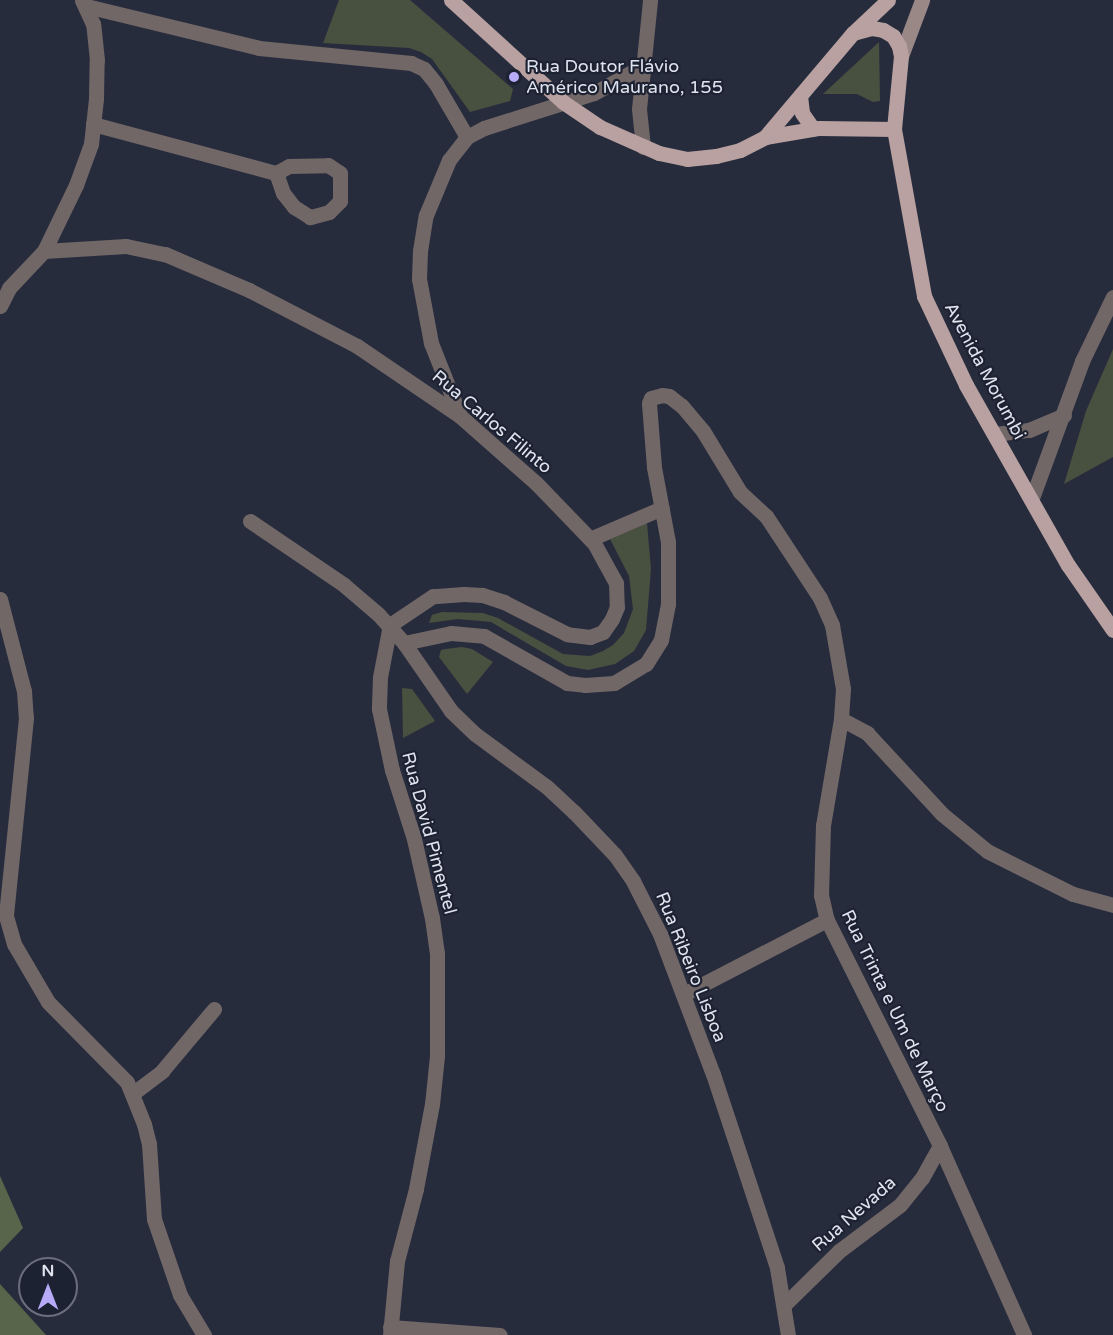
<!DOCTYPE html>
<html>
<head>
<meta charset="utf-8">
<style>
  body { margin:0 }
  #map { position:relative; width:1113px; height:1335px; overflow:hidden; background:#272c3d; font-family:"Varela Round",sans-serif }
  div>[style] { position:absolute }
  .green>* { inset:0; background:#48503f }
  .forest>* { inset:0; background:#59654a }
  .street>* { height:15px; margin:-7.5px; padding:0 7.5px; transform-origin:7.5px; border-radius:7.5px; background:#726767 }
  .secondary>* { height:15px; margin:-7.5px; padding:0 7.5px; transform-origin:7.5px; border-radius:7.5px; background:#9a8887 }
  .primary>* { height:15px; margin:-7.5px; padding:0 7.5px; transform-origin:7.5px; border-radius:7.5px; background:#b8a1a0 }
  .dots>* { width:16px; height:16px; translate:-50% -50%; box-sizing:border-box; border:3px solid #1d2232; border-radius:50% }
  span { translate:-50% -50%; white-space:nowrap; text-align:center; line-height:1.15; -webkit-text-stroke:4.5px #1d2232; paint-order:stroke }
  .poi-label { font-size:18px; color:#dfe3ee }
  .left { translate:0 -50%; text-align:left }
  .street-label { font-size:18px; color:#dfe3ee }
  .north { position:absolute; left:18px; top:1257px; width:60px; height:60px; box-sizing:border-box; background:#1d2232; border:2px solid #6b6f7d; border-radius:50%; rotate:0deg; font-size:16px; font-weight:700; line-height:24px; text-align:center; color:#dfe3ee }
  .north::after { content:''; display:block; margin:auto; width:21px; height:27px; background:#b7abf7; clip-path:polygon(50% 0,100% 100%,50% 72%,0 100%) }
</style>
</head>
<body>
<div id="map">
  <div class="green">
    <div style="clip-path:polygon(339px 0,410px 0,513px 89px,510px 101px,470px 112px,432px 59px,421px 52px,409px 48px,323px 43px)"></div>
    <div style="clip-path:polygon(879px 42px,880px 101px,873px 102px,857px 94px,823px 94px)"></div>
    <div style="clip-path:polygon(1113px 349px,1113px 457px,1064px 484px,1086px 411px)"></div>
    <div style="clip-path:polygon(647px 523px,651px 569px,646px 630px,634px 651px,615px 664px,588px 670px,566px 666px,491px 622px,458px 619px,429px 623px,432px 615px,442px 612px,483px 613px,498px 618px,563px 654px,590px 656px,603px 651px,613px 645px,624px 633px,633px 609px,629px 576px,610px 539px)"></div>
    <div style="clip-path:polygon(462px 647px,472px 649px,493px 662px,467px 694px,439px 657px,441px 650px,445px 649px)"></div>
    <div style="clip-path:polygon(402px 688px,412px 689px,435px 721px,403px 738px)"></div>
  </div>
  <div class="forest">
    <div style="clip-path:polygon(0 1176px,23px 1228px,0 1252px)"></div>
    <div style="clip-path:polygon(0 1284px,46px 1335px,0 1335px)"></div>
  </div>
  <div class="street">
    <div style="left:86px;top:6px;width:178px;rotate:13.6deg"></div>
    <div style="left:259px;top:48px;width:153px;rotate:5.6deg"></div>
    <div style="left:411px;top:63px;width:14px;rotate:25deg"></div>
    <div style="left:424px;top:69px;width:19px;rotate:51deg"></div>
    <div style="left:436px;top:84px;width:61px;rotate:59.7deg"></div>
    <div style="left:93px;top:124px;width:189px;rotate:15deg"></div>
    <div style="left:276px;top:173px;width:15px;rotate:-28deg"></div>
    <div style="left:289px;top:166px;width:39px;rotate:-1deg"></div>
    <div style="left:328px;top:165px;width:14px;rotate:34deg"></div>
    <div style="left:340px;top:173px;width:28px;rotate:90deg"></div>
    <div style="left:340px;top:201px;width:16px;rotate:135deg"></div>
    <div style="left:329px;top:212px;width:20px;rotate:165deg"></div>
    <div style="left:310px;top:217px;width:19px;rotate:-148deg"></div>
    <div style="left:294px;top:207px;width:18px;rotate:-128deg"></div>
    <div style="left:283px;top:193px;width:21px;rotate:-109deg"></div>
    <div style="left:643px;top:147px;width:38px;rotate:-96deg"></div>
    <div style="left:639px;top:109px;width:110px;rotate:-84.2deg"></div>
    <div style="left:44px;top:251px;width:82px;rotate:-3.5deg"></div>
    <div style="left:126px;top:246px;width:40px;rotate:12deg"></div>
    <div style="left:165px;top:254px;width:91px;rotate:23.2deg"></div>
    <div style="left:249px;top:290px;width:122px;rotate:27.4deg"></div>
    <div style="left:357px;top:346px;width:125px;rotate:34.2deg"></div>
    <div style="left:460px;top:416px;width:101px;rotate:41.4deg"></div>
    <div style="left:536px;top:483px;width:83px;rotate:46deg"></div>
    <div style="left:594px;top:543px;width:46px;rotate:61.2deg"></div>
    <div style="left:616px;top:583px;width:24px;rotate:88deg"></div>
    <div style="left:617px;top:607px;width:13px;rotate:113deg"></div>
    <div style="left:612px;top:619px;width:16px;rotate:125deg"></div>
    <div style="left:603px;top:632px;width:14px;rotate:159deg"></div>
    <div style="left:590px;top:637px;width:23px;rotate:-173deg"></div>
    <div style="left:567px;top:634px;width:71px;rotate:-153.1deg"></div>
    <div style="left:504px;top:602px;width:23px;rotate:-162deg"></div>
    <div style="left:482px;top:595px;width:18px;rotate:-177deg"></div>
    <div style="left:464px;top:594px;width:31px;rotate:176deg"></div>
    <div style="left:433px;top:596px;width:52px;rotate:146deg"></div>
    <div style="left:390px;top:625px;width:53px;rotate:100.9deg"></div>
    <div style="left:380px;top:677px;width:32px;rotate:92deg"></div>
    <div style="left:379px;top:709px;width:62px;rotate:78deg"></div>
    <div style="left:392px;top:770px;width:72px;rotate:72.3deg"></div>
    <div style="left:414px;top:839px;width:81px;rotate:77.2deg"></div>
    <div style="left:432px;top:918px;width:35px;rotate:82deg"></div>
    <div style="left:437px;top:953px;width:103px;rotate:90deg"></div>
    <div style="left:437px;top:1056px;width:48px;rotate:95.9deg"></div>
    <div style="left:432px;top:1104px;width:86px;rotate:100.7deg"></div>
    <div style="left:416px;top:1189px;width:74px;rotate:104.8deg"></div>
    <div style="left:397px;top:1261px;width:74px;rotate:95.4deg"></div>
    <div style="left:0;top:306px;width:20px;rotate:-63deg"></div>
    <div style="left:9px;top:288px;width:51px;rotate:-46.6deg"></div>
    <div style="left:44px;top:251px;width:73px;rotate:-64.1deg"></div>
    <div style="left:76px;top:185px;width:44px;rotate:-69.9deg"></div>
    <div style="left:91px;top:144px;width:45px;rotate:-83.7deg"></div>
    <div style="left:96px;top:99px;width:39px;rotate:-89deg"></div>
    <div style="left:97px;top:60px;width:36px;rotate:-96deg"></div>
    <div style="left:93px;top:24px;width:26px;rotate:-115deg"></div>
    <div style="left:460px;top:416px;width:79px;rotate:-111.7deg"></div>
    <div style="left:431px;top:343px;width:65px;rotate:-100.6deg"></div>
    <div style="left:419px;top:279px;width:28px;rotate:-88deg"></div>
    <div style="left:420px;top:251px;width:36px;rotate:-81deg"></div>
    <div style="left:426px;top:215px;width:60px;rotate:-67.3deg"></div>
    <div style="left:449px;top:160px;width:29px;rotate:-52deg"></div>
    <div style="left:467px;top:137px;width:19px;rotate:-28deg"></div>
    <div style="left:484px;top:128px;width:115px;rotate:-17.7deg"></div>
    <div style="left:594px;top:93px;width:56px;rotate:-28.9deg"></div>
    <div style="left:995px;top:434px;width:34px;rotate:-7deg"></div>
    <div style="left:1029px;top:430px;width:38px;rotate:-23deg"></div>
    <div style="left:1032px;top:498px;width:146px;rotate:-69.9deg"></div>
    <div style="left:1082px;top:361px;width:71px;rotate:-64.2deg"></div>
    <div style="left:250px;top:521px;width:114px;rotate:34.2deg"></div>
    <div style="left:344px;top:585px;width:45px;rotate:40.5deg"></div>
    <div style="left:378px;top:614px;width:39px;rotate:48deg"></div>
    <div style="left:404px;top:643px;width:83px;rotate:55.3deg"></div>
    <div style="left:451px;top:711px;width:33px;rotate:44deg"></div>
    <div style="left:475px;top:734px;width:89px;rotate:36.4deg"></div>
    <div style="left:547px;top:787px;width:37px;rotate:43deg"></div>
    <div style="left:574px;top:812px;width:59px;rotate:46.4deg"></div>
    <div style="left:615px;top:855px;width:32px;rotate:55deg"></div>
    <div style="left:633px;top:881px;width:59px;rotate:63deg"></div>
    <div style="left:660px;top:934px;width:150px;rotate:69.3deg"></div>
    <div style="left:713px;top:1074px;width:204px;rotate:71.7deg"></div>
    <div style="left:777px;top:1268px;width:68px;rotate:80.7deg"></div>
    <div style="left:590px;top:539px;width:78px;rotate:-23.3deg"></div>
    <div style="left:0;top:599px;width:95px;rotate:75.4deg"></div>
    <div style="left:24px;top:691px;width:27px;rotate:86deg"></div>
    <div style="left:26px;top:718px;width:199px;rotate:95.8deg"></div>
    <div style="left:6px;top:916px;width:29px;rotate:74deg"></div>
    <div style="left:14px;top:944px;width:67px;rotate:59.6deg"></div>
    <div style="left:48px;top:1002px;width:112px;rotate:45.4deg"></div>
    <div style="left:127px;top:1082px;width:45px;rotate:68deg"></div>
    <div style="left:144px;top:1124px;width:21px;rotate:76deg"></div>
    <div style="left:149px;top:1144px;width:75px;rotate:86.2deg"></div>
    <div style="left:154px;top:1219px;width:80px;rotate:71.1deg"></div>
    <div style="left:180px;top:1295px;width:47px;rotate:59deg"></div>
    <div style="left:404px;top:643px;width:48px;rotate:-12deg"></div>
    <div style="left:451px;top:633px;width:33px;rotate:5deg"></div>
    <div style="left:484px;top:636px;width:95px;rotate:29.5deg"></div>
    <div style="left:567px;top:683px;width:18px;rotate:6deg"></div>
    <div style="left:585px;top:685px;width:29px;rotate:-4deg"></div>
    <div style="left:614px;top:683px;width:37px;rotate:-31deg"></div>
    <div style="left:646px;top:664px;width:28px;rotate:-58deg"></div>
    <div style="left:661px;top:640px;width:37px;rotate:-79deg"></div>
    <div style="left:668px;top:604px;width:62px;rotate:-90deg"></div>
    <div style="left:668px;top:542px;width:76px;rotate:-100.6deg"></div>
    <div style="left:654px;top:467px;width:64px;rotate:-94.5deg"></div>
    <div style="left:649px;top:403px;width:5px;rotate:-68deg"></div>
    <div style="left:651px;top:398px;width:11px;rotate:-15deg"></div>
    <div style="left:662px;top:395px;width:7px;rotate:8deg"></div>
    <div style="left:669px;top:396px;width:16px;rotate:38deg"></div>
    <div style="left:682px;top:406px;width:33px;rotate:50deg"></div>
    <div style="left:703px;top:431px;width:71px;rotate:58.8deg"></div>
    <div style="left:740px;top:492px;width:35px;rotate:43deg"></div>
    <div style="left:766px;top:516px;width:98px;rotate:56.6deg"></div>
    <div style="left:820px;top:598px;width:30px;rotate:66deg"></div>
    <div style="left:832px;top:625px;width:65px;rotate:80.2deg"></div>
    <div style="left:843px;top:689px;width:30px;rotate:94deg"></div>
    <div style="left:841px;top:719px;width:108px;rotate:99.6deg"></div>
    <div style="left:823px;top:825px;width:70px;rotate:91.6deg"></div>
    <div style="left:821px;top:895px;width:26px;rotate:77deg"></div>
    <div style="left:827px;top:920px;width:253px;rotate:63.4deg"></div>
    <div style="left:940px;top:1146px;width:207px;rotate:66deg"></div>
    <div style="left:841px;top:719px;width:30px;rotate:28deg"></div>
    <div style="left:867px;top:733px;width:110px;rotate:47.2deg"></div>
    <div style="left:942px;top:814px;width:58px;rotate:39.4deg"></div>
    <div style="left:987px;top:851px;width:96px;rotate:26.6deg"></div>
    <div style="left:1073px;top:894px;width:41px;rotate:15.4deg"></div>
    <div style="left:684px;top:994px;width:161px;rotate:-27.4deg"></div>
    <div style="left:132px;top:1094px;width:38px;rotate:-37deg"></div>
    <div style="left:162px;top:1071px;width:81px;rotate:-50deg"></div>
    <div style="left:784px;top:1305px;width:77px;rotate:-44.5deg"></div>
    <div style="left:839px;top:1251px;width:76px;rotate:-37deg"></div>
    <div style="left:900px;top:1205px;width:35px;rotate:-51deg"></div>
    <div style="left:922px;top:1178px;width:37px;rotate:-61deg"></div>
    <div style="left:390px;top:1327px;width:110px;rotate:4.2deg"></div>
  </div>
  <div class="secondary">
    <div style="left:901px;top:56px;width:60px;rotate:-69.4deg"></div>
  </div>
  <div class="primary">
    <div style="left:451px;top:0;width:151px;rotate:42.3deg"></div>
    <div style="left:563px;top:102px;width:45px;rotate:34deg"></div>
    <div style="left:600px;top:127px;width:64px;rotate:23.8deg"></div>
    <div style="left:659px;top:153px;width:29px;rotate:12deg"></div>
    <div style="left:687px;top:159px;width:29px;rotate:-6deg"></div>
    <div style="left:716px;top:156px;width:25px;rotate:-14deg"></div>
    <div style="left:740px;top:150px;width:28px;rotate:-27deg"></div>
    <div style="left:765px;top:137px;width:55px;rotate:-9.5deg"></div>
    <div style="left:819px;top:128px;width:75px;rotate:0.8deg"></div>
    <div style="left:853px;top:33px;width:20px;rotate:-15deg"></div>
    <div style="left:872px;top:28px;width:11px;rotate:10deg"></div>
    <div style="left:883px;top:30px;width:12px;rotate:31deg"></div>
    <div style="left:893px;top:36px;width:12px;rotate:59deg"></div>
    <div style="left:899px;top:46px;width:10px;rotate:79deg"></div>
    <div style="left:901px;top:56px;width:73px;rotate:95.5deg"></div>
    <div style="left:894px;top:129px;width:170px;rotate:79.8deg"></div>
    <div style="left:924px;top:296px;width:98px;rotate:64.7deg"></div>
    <div style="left:966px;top:385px;width:207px;rotate:60.5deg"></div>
    <div style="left:1068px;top:565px;width:79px;rotate:55.3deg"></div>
    <div style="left:800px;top:96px;width:17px;rotate:83deg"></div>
    <div style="left:802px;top:113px;width:19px;rotate:55deg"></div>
    <div style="left:765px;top:137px;width:136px;rotate:-49.8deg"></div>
    <div style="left:853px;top:33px;width:48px;rotate:-43.3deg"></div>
  </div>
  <div class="dots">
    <div style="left:514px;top:77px;background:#b7abf7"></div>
  </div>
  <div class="poi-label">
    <span class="left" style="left:526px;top:77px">Rua Doutor Flávio<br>Américo Maurano, 155</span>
  </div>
  <div class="street-label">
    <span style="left:985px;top:371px;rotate:62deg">Avenida Morumbi</span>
    <span style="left:492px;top:422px;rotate:40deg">Rua Carlos Filinto</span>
    <span style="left:429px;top:833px;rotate:75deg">Rua David Pimentel</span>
    <span style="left:691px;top:967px;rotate:68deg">Rua Ribeiro Lisboa</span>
    <span style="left:895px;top:1011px;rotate:64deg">Rua Trinta e Um de Março</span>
    <span style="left:854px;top:1214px;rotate:-41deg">Rua Nevada</span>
  </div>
  <div class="north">N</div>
</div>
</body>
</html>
